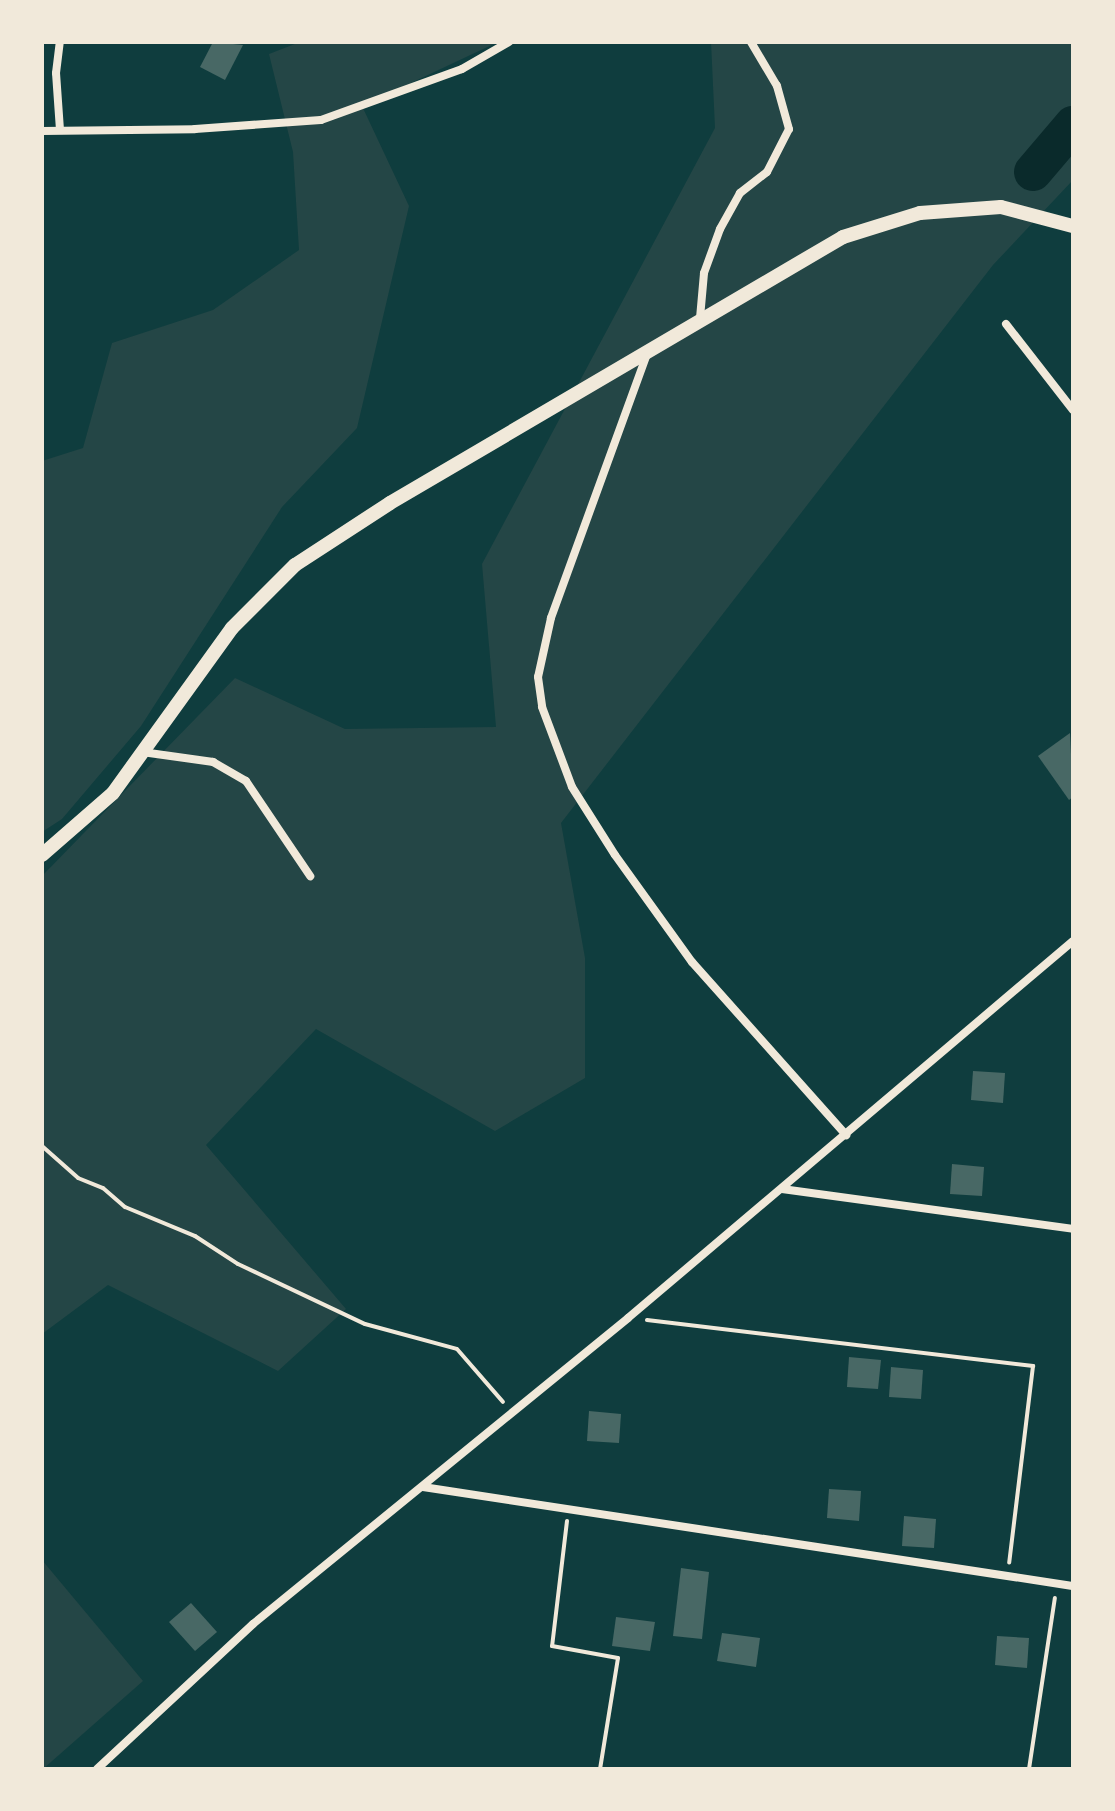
<!DOCTYPE html>
<html>
<head>
<meta charset="utf-8">
<style>
  body { margin:0 }
  #map { position:relative; width:1115px; height:1811px; overflow:hidden; background:#0f3d3e; font-family:Lato,sans-serif }
  div>[style] { position:absolute }
  .green>* { inset:0; background:#244646 }
  .river>* { height:38px; margin:-19px; padding:0 19px; transform-origin:19px; border-radius:19px; background:#0a2a2b }
  .building>* { inset:0; background:#486865 }
  .path>* { height:4px; margin:-2px; padding:0 2px; transform-origin:2px; border-radius:2px; background:#f1e9da }
  .minor>* { height:8px; margin:-4px; padding:0 4px; transform-origin:4px; border-radius:4px; background:#f1e9da }
  .trunk>* { height:14px; margin:-7px; padding:0 7px; transform-origin:7px; border-radius:7px; background:#f1e9da }
  span { translate:-50% -50%; white-space:nowrap; text-align:center; line-height:1.15; -webkit-text-stroke:8px #f1e9da; paint-order:stroke }
  .frame { position:absolute; inset:0; border:44px solid #f1e9da; pointer-events:none }
</style>
</head>
<body>
<div id="map">
  <div class="green">
    <div style="clip-path:polygon(300px 42px,498px 42px,362px 106px,409px 206px,357px 428px,282px 507px,141px 726px,62px 819px,42px 832px,42px 461px,83px 448px,112px 343px,213px 310px,299px 250px,293px 152px,269px 54px)"></div>
    <div style="clip-path:polygon(711px 42px,1073px 42px,1073px 180px,993px 265px,561px 823px,585px 958px,585px 1078px,495px 1131px,316px 1029px,206px 1145px,346px 1309px,278px 1371px,108px 1285px,42px 1334px,42px 876px,235px 678px,345px 729px,496px 727px,482px 564px,715px 128px)"></div>
    <div style="clip-path:polygon(42px 1560px,143px 1681px,43px 1769px,42px 1769px)"></div>
  </div>
  <div class="river">
    <div style="left:1033px;top:172px;width:62px;rotate:-49.6deg"></div>
  </div>
  <div class="building">
    <div style="clip-path:polygon(213px 42px,243px 45px,225px 80px,200px 67px)"></div>
    <div style="clip-path:polygon(1070px 733px,1073px 797px,1069px 800px,1038px 756px)"></div>
    <div style="clip-path:polygon(973px 1071px,1005px 1073px,1003px 1103px,971px 1100px)"></div>
    <div style="clip-path:polygon(952px 1164px,984px 1167px,982px 1196px,950px 1194px)"></div>
    <div style="clip-path:polygon(849px 1357px,881px 1360px,878px 1389px,847px 1387px)"></div>
    <div style="clip-path:polygon(891px 1367px,923px 1370px,921px 1399px,889px 1397px)"></div>
    <div style="clip-path:polygon(589px 1411px,621px 1414px,619px 1443px,587px 1441px)"></div>
    <div style="clip-path:polygon(829px 1489px,861px 1491px,859px 1521px,827px 1518px)"></div>
    <div style="clip-path:polygon(904px 1516px,936px 1519px,934px 1548px,902px 1546px)"></div>
    <div style="clip-path:polygon(681px 1568px,709px 1572px,702px 1639px,673px 1636px)"></div>
    <div style="clip-path:polygon(191px 1603px,217px 1632px,195px 1651px,169px 1622px)"></div>
    <div style="clip-path:polygon(616px 1617px,655px 1622px,650px 1651px,612px 1646px)"></div>
    <div style="clip-path:polygon(722px 1633px,760px 1638px,756px 1667px,717px 1661px)"></div>
    <div style="clip-path:polygon(997px 1636px,1029px 1638px,1027px 1668px,995px 1665px)"></div>
  </div>
  <div class="path">
    <div style="left:42px;top:1146px;width:48px;rotate:41.6deg"></div>
    <div style="left:78px;top:1178px;width:27px;rotate:22deg"></div>
    <div style="left:103px;top:1188px;width:29px;rotate:41deg"></div>
    <div style="left:125px;top:1207px;width:76px;rotate:22.5deg"></div>
    <div style="left:195px;top:1236px;width:51px;rotate:33.1deg"></div>
    <div style="left:238px;top:1264px;width:140px;rotate:25.3deg"></div>
    <div style="left:365px;top:1324px;width:95px;rotate:15.2deg"></div>
    <div style="left:457px;top:1349px;width:70px;rotate:49deg"></div>
    <div style="left:647px;top:1320px;width:389px;rotate:6.8deg"></div>
    <div style="left:1033px;top:1366px;width:198px;rotate:96.9deg"></div>
    <div style="left:567px;top:1521px;width:126px;rotate:96.8deg"></div>
    <div style="left:552px;top:1646px;width:67px;rotate:10.3deg"></div>
    <div style="left:618px;top:1658px;width:112px;rotate:99.2deg"></div>
    <div style="left:1029px;top:1769px;width:173px;rotate:-81.4deg"></div>
  </div>
  <div class="minor">
    <div style="left:60px;top:130px;width:57px;rotate:-94deg"></div>
    <div style="left:56px;top:73px;width:31px;rotate:-83deg"></div>
    <div style="left:42px;top:131px;width:153px;rotate:-0.7deg"></div>
    <div style="left:195px;top:129px;width:126px;rotate:-4.1deg"></div>
    <div style="left:321px;top:120px;width:150px;rotate:-19.9deg"></div>
    <div style="left:462px;top:69px;width:54px;rotate:-29.9deg"></div>
    <div style="left:700px;top:318px;width:45px;rotate:-84.9deg"></div>
    <div style="left:704px;top:273px;width:47px;rotate:-70deg"></div>
    <div style="left:720px;top:229px;width:41px;rotate:-60.9deg"></div>
    <div style="left:740px;top:193px;width:34px;rotate:-38deg"></div>
    <div style="left:767px;top:172px;width:48px;rotate:-62.9deg"></div>
    <div style="left:789px;top:129px;width:45px;rotate:-105.6deg"></div>
    <div style="left:777px;top:86px;width:51px;rotate:-120.6deg"></div>
    <div style="left:1006px;top:324px;width:109px;rotate:52.1deg"></div>
    <div style="left:647px;top:354px;width:281px;rotate:110deg"></div>
    <div style="left:551px;top:618px;width:60px;rotate:102.4deg"></div>
    <div style="left:538px;top:677px;width:30px;rotate:82deg"></div>
    <div style="left:542px;top:707px;width:85px;rotate:69.4deg"></div>
    <div style="left:572px;top:787px;width:80px;rotate:57.7deg"></div>
    <div style="left:615px;top:855px;width:132px;rotate:54.3deg"></div>
    <div style="left:692px;top:962px;width:232px;rotate:48.3deg"></div>
    <div style="left:142px;top:752px;width:72px;rotate:8deg"></div>
    <div style="left:213px;top:762px;width:38px;rotate:30deg"></div>
    <div style="left:246px;top:781px;width:115px;rotate:56deg"></div>
    <div style="left:782px;top:1189px;width:294px;rotate:7.8deg"></div>
    <div style="left:423px;top:1487px;width:657px;rotate:8.66deg"></div>
    <div style="left:97px;top:1769px;width:213px;rotate:-42.9deg"></div>
    <div style="left:253px;top:1624px;width:484px;rotate:-39.2deg"></div>
    <div style="left:628px;top:1318px;width:583px;rotate:-40.27deg"></div>
  </div>
  <div class="trunk">
    <div style="left:42px;top:855px;width:94px;rotate:-41.1deg"></div>
    <div style="left:113px;top:793px;width:203px;rotate:-54.2deg"></div>
    <div style="left:232px;top:628px;width:89px;rotate:-45deg"></div>
    <div style="left:295px;top:565px;width:113px;rotate:-33.1deg"></div>
    <div style="left:390px;top:503px;width:525px;rotate:-30.42deg"></div>
    <div style="left:843px;top:237px;width:81px;rotate:-17.3deg"></div>
    <div style="left:920px;top:213px;width:81px;rotate:-4.2deg"></div>
    <div style="left:1001px;top:207px;width:74px;rotate:14.8deg"></div>
  </div>
  <div class="frame"></div>
</div>
</body>
</html>
